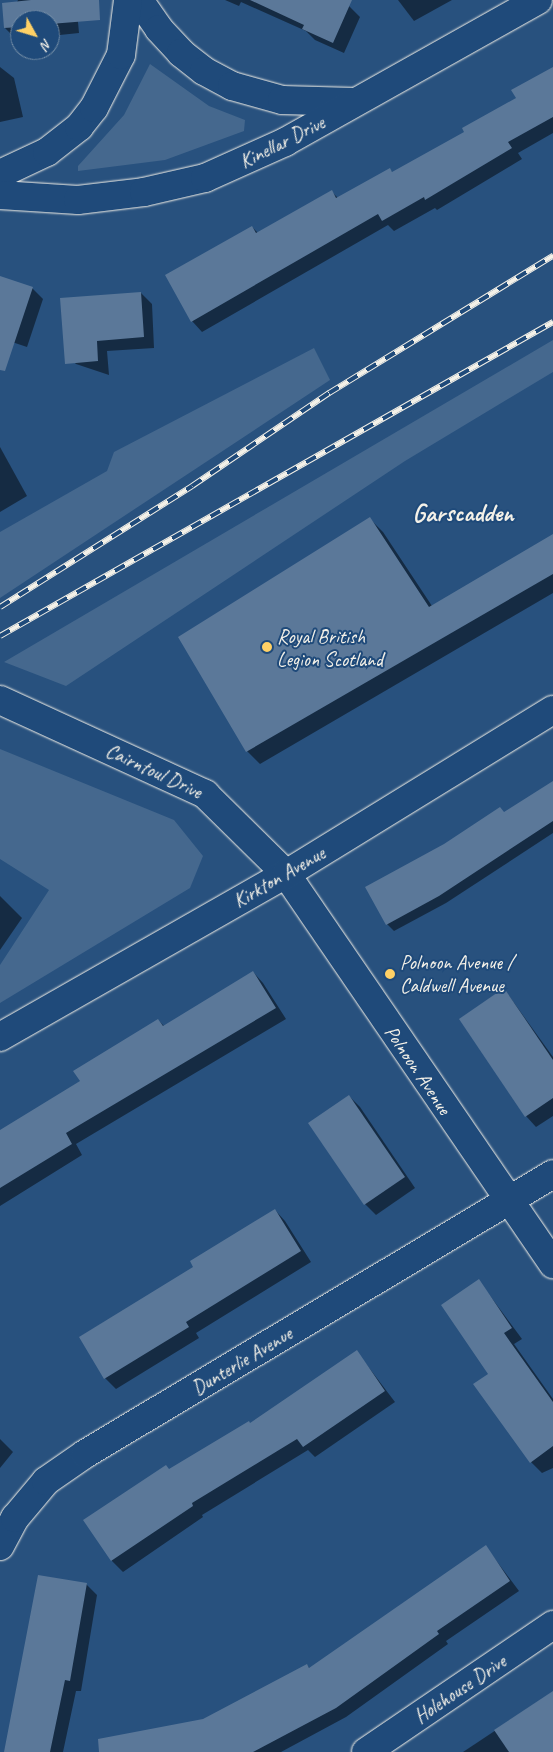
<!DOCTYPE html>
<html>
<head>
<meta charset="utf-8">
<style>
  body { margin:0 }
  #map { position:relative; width:553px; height:1752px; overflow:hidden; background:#28517e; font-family:Caveat,sans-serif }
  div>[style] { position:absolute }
  .green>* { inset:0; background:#45688e }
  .shadow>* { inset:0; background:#0007 }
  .building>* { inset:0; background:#5b7899 }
  .roads { filter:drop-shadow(0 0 1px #f4f1e8) drop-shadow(0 0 1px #f4f1e8) }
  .minor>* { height:28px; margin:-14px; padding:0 14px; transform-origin:14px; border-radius:14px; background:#1f4a7a }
  .rail>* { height:5.5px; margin-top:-2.75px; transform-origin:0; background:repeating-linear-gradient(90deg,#1f4a7a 0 11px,#f4f1e8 0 22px); box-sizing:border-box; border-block:1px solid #f4f1e8 }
  .dots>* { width:14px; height:14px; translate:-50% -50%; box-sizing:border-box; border:2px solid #1f4a7a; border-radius:50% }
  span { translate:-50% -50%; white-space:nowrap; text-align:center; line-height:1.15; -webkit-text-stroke:4px #1f4a7a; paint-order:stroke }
  .street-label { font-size:20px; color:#f4f1e8 }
  .poi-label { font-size:20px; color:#f4f1e8 }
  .left { translate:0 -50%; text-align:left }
  .district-label { font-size:25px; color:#f4f1e8; font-weight:700 }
  .north { position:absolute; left:10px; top:10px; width:50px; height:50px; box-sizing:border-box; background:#1f4a7a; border:1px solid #748da6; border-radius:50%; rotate:129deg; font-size:14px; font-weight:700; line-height:20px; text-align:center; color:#f4f1e8 }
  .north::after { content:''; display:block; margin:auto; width:18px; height:22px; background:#ffd166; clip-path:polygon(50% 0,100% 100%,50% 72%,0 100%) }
</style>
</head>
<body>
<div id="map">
  <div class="green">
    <div style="clip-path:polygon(150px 64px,209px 106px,245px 120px,244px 131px,165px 160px,78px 171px,78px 166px,124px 115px)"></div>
    <div style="clip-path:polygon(553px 340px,553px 372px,405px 461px,66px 686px,4px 662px)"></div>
    <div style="clip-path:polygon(314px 348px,330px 380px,0 598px,0 532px,107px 471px,114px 452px)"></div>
    <div style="clip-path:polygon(0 749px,174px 820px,203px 856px,190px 888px,0 1003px,0 965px,49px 890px,0 859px)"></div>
  </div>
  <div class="shadow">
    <div style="clip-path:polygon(18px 0,76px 0,79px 33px,50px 36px,50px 20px,20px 20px,20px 38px,16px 39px,5px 28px)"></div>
    <div style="clip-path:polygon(225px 0,336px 0,349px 6px,360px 17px,344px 53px,315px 40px,306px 31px,241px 2px,239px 6px)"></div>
    <div style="clip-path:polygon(398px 0,452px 0,414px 21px)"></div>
    <div style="clip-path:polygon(0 67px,14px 78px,23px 117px,0 122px)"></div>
    <div style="clip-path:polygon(553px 68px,553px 133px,518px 153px,522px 159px,437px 210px,435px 208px,394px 231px,388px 225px,202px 332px,192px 321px,252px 227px,258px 233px,332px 192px,338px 198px,390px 170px,393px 173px,466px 132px,517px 98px)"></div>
    <div style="clip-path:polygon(0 278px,32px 288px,43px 299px,27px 347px,0 338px)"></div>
    <div style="clip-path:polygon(141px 293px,152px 304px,154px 348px,107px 351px,109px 375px,76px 364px,65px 353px)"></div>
    <div style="clip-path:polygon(0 447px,27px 496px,0 512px)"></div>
    <div style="clip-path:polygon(370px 519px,383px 532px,432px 606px,553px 536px,553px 593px,260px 764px,247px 751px)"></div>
    <div style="clip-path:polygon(553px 782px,553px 833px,446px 903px,394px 931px,387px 924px,505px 813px)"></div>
    <div style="clip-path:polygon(0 896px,22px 918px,0 950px)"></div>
    <div style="clip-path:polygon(253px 972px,263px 983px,286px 1019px,76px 1144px,82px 1155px,0 1206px,0 1132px,81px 1081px,158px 1020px,165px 1027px)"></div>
    <div style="clip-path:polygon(504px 989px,553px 1057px,553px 1116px,536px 1127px,526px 1116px)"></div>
    <div style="clip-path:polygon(349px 1096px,360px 1107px,415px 1188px,376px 1215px,365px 1204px)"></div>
    <div style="clip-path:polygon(275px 1210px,285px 1221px,311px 1262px,196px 1333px,199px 1338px,116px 1389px,105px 1378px,80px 1337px,195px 1267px)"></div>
    <div style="clip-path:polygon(479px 1281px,522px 1339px,514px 1344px,553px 1399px,553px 1468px,542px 1473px,531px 1462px,489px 1375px)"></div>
    <div style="clip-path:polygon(357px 1352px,395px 1402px,315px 1457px,308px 1450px,202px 1515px,203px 1517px,123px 1572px,112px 1561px,85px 1521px,251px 1424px)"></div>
    <div style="clip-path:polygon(0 1439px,13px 1452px,0 1468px)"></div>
    <div style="clip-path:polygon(486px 1547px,519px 1591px,446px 1641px,448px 1644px,346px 1717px,281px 1752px,146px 1752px,307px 1665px,310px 1669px)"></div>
    <div style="clip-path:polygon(86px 1584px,97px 1595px,81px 1691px,76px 1691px,63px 1752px,6px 1752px)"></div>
    <div style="clip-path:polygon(553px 1692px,553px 1752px,463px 1752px)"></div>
  </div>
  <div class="building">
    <div style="clip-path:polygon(31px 0,99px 0,100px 20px,50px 24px,50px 20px,20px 20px,20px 27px,4px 28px,2px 3px)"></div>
    <div style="clip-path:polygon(250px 0,352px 0,333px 43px,302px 29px,304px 25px)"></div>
    <div style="clip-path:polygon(553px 67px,553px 117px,508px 142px,512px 148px,425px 200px,424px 197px,382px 221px,378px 214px,191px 322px,165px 275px,252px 226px,256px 233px,332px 190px,336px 198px,390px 168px,392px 172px,464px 132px,462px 128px,516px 98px,511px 90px)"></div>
    <div style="clip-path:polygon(0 276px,33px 287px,5px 371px,0 370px)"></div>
    <div style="clip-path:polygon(141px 292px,144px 337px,97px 341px,98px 361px,65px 364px,60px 298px)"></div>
    <div style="clip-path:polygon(370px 517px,429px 607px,553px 534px,553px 574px,246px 752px,178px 637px)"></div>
    <div style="clip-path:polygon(553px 781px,553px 821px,439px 896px,386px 925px,365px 887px,444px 844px,500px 807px,504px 812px)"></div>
    <div style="clip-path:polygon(253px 971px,276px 1008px,66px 1133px,72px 1144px,0 1188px,0 1130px,80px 1081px,73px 1071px,158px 1019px,163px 1026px)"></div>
    <div style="clip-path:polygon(504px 988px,553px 1060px,553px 1098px,525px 1117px,459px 1019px)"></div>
    <div style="clip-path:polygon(349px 1095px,405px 1177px,364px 1205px,308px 1123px)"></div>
    <div style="clip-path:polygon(275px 1209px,301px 1251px,186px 1322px,189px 1327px,104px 1379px,79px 1337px,193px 1267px,190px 1261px)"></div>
    <div style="clip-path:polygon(479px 1279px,512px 1328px,504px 1333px,553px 1402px,553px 1446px,530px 1463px,473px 1384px,488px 1374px,441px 1305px)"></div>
    <div style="clip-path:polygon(357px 1350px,385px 1391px,303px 1447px,297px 1439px,192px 1503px,193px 1506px,111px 1561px,83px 1520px,166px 1465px,169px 1469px,249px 1421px,250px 1423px)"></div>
    <div style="clip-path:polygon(486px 1545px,510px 1581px,437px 1631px,439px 1634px,336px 1708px,253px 1752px,99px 1752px,98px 1739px,203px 1719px,307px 1664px,309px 1668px)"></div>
    <div style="clip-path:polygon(38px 1575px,87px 1583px,70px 1681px,65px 1680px,50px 1752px,4px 1752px)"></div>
    <div style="clip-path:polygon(553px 1691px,553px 1752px,509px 1752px,494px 1730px)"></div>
  </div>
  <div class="roads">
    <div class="minor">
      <div style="left:139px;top:0;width:35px;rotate:55deg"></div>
      <div style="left:159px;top:29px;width:33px;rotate:47deg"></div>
      <div style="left:181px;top:53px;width:29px;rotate:38deg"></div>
      <div style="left:204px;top:71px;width:32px;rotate:28deg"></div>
      <div style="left:232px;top:86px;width:52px;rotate:15.6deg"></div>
      <div style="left:282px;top:100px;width:72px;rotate:1.6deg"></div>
      <div style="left:0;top:174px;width:52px;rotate:-25.1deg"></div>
      <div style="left:47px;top:152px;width:41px;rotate:-38deg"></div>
      <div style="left:79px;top:127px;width:24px;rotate:-52deg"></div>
      <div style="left:94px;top:108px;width:59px;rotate:-63deg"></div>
      <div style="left:121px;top:55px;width:55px;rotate:-82.7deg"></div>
      <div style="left:0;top:195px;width:78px;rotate:3.7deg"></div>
      <div style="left:78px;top:200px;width:66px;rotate:-6.9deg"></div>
      <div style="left:144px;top:192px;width:63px;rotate:-12.9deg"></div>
      <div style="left:205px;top:178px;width:88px;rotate:-24.2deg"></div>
      <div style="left:285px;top:142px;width:290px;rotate:-29.3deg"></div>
      <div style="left:0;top:700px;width:226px;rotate:24.6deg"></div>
      <div style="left:205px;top:794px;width:114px;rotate:44.6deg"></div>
      <div style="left:286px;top:874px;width:473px;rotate:55.6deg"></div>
      <div style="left:0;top:1037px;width:329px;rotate:-29.7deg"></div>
      <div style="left:286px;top:874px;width:313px;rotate:-31.6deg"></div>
      <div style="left:0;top:1546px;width:32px;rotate:-62deg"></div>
      <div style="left:15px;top:1518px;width:48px;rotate:-50deg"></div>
      <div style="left:46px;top:1481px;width:47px;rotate:-34.7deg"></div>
      <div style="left:85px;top:1454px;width:545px;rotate:-30.89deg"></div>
      <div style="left:366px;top:1752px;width:226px;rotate:-34.2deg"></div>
    </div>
  </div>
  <div class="rail">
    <div style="left:0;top:607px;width:227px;rotate:-32.2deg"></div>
    <div style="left:192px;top:486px;width:166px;rotate:-34.2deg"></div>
    <div style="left:329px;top:393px;width:263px;rotate:-31.5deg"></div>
    <div style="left:0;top:636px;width:636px;rotate:-29.59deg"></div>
  </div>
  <div class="dots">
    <div style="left:267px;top:647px;background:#ffd166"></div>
    <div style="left:390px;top:974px;background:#ffd166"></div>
  </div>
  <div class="street-label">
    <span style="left:282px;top:142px;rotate:-27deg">Kinellar Drive</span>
    <span style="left:154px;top:771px;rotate:25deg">Cairntoul Drive</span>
    <span style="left:279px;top:877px;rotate:-30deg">Kirkton Avenue</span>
    <span style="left:418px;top:1070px;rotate:56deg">Polnoon Avenue</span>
    <span style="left:242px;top:1361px;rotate:-31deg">Dunterlie Avenue</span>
    <span style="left:460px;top:1689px;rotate:-34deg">Holehouse Drive</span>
  </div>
  <div class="poi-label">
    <span class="left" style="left:277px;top:648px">Royal British<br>Legion Scotland</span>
    <span class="left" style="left:400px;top:974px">Polnoon Avenue /<br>Caldwell Avenue</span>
  </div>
  <div class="district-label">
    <span style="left:463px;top:513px">Garscadden</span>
  </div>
  <div class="north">N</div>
</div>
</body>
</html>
